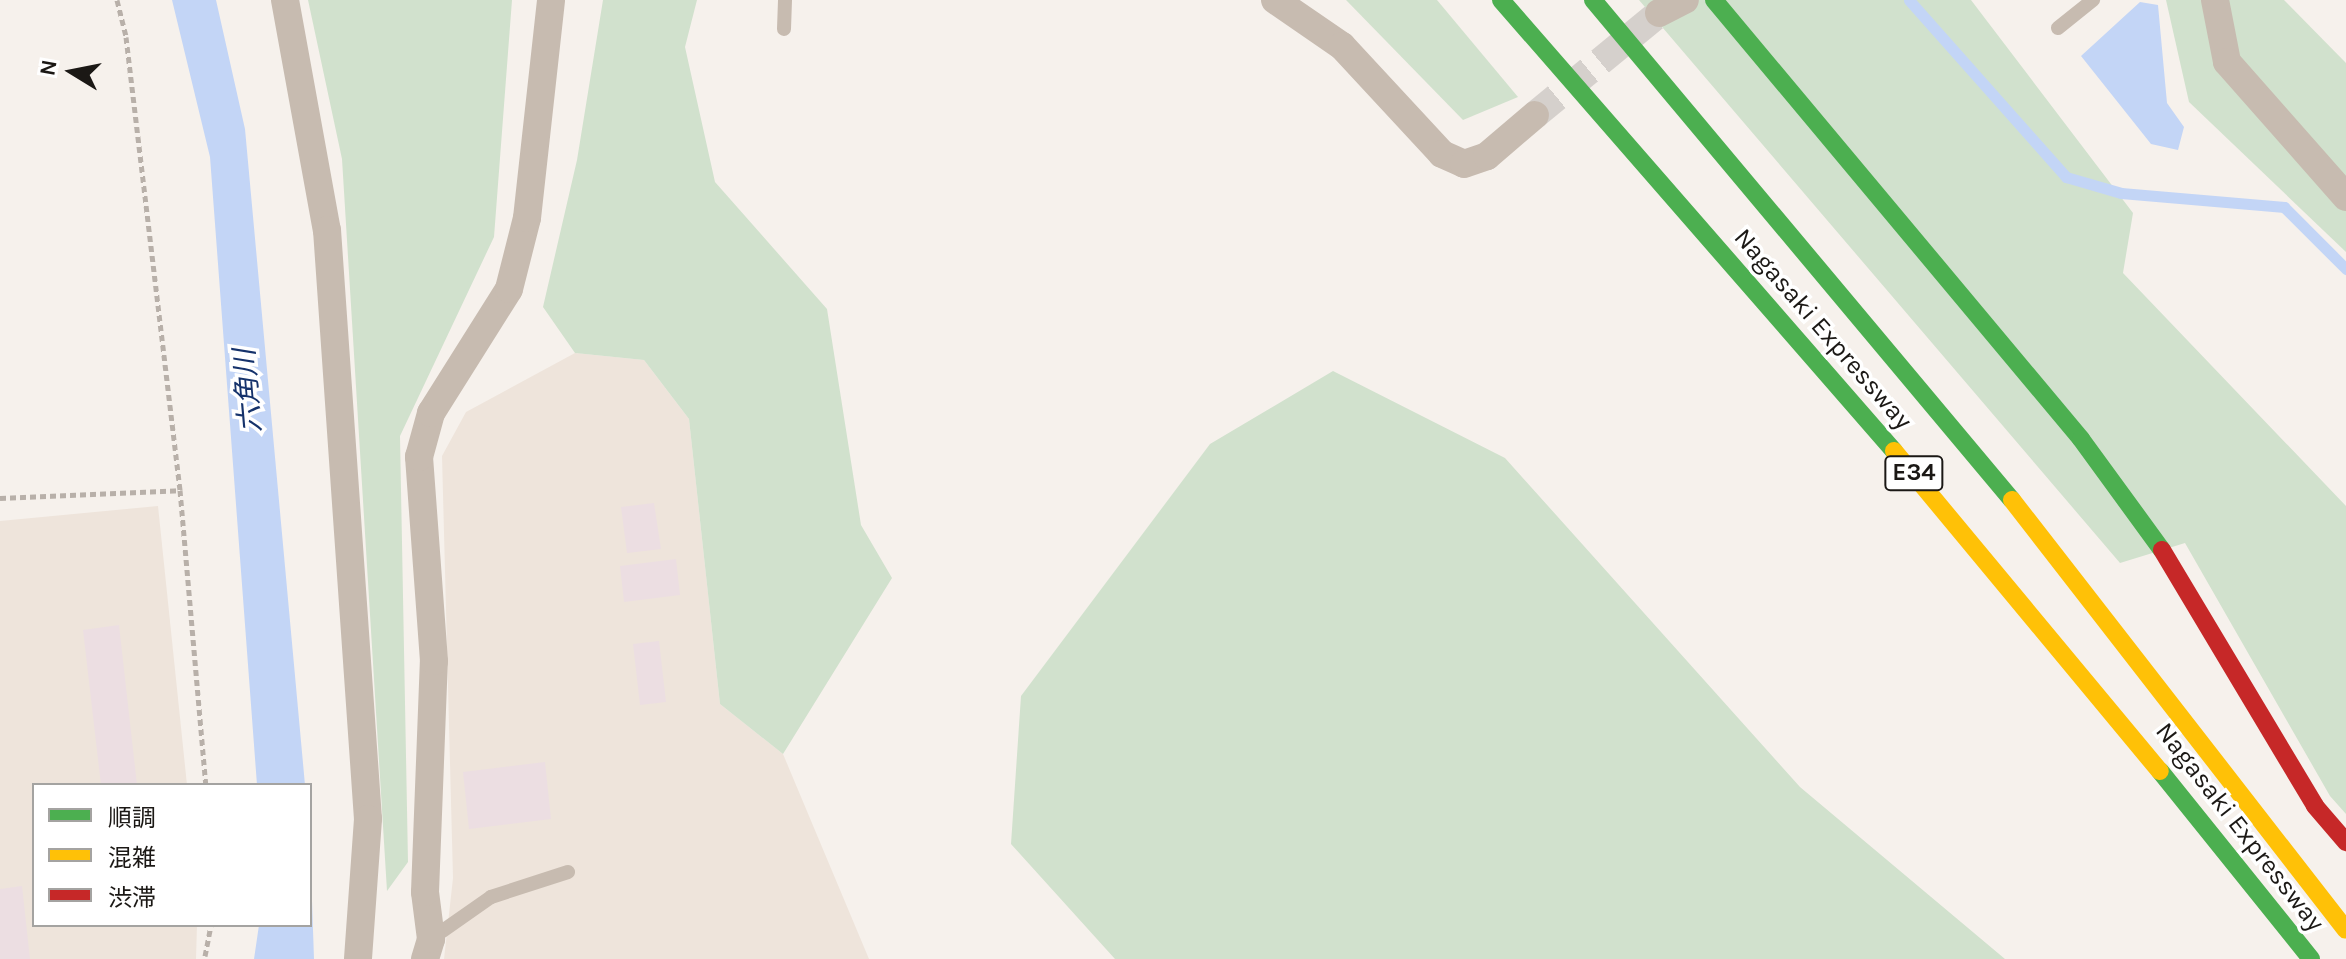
<!DOCTYPE html>
<html>
<head>
<meta charset="utf-8">
<style>
  body { margin:0 }
  #map { position:relative; width:2346px; height:959px; overflow:hidden; background:#f6f1ec; font-family:Karla,"Noto Sans JP",sans-serif }
  div>[style] { position:absolute }
  .built>* { inset:0; background:#eee4db }
  .green>* { inset:0; background:#d1e1cd }
  .water>* { inset:0; background:#c3d5f6 }
  .stream>* { height:11px; margin:-5.5px; padding:0 5.5px; transform-origin:5.5px; border-radius:5.5px; background:#c3d5f6 }
  .building>* { inset:0; background:#ecdee2 }
  .street-tunnel>* { height:28px; margin-top:-14px; transform-origin:0; background:repeating-linear-gradient(90deg,#d5d0cc 0 28px,transparent 0 42px) }
  .path>* { height:5px; margin-top:-2.5px; transform-origin:0; background:repeating-linear-gradient(90deg,#b8b0a9 0 6px,transparent 0 10px) }
  .lane>* { height:14px; margin:-7px; padding:0 7px; transform-origin:7px; border-radius:7px; background:#c7bbb0 }
  .street>* { height:28px; margin:-14px; padding:0 14px; transform-origin:14px; border-radius:14px; background:#c7bbb0 }
  .fast>* { height:18px; margin:-9px; padding:0 9px; transform-origin:9px; border-radius:9px; background:#4caf50 }
  .slow>* { height:18px; margin:-9px; padding:0 9px; transform-origin:9px; border-radius:9px; background:#ffc107 }
  .jam>* { height:18px; margin:-9px; padding:0 9px; transform-origin:9px; border-radius:9px; background:#c62828 }
  span { translate:-50% -50%; white-space:nowrap; text-align:center; line-height:1.15; -webkit-text-stroke:7px #fff; paint-order:stroke }
  .shield-label span { padding:2px 6px; background:#fff; border:2px solid; border-radius:6px; -webkit-text-stroke-width:0 }
  .shield-label { font-size:24px; color:#1b1815; font-weight:700 }
  .street-label { font-size:26px; color:#1b1815 }
  .water-label { font-size:28px; color:#15326b; font-style:italic }
  .legend { position:absolute; left:32px; top:783px; width:280px; height:144px; box-sizing:border-box; background:#fff; border:2px solid #a4a3a1; margin:0; padding:10px 14px; list-style:none; font-size:24px; color:#1b1815 }
  .legend li { display:flex; align-items:center; gap:16px; height:40px }
  .legend b { width:40px; border:2px solid #a4a3a1 }
  .north { position:absolute; left:32px; top:32px; width:80px; height:80px; -webkit-text-stroke:6px #fff; paint-order:stroke; rotate:280deg; font-size:22px; font-weight:700; line-height:32px; text-align:center; color:#1b1815 }
  .north::after { content:''; display:block; margin:auto; width:28px; height:36px; background:#1b1815; clip-path:polygon(50% 0,100% 100%,50% 72%,0 100%) }
</style>
</head>
<body>
<div id="map">
  <div class="built">
    <div style="clip-path:polygon(575px 353px,644px 360px,689px 419px,720px 704px,783px 754px,869px 959px,444px 959px,453px 878px,442px 456px,466px 412px)"></div>
    <div style="clip-path:polygon(158px 506px,187px 785px,34px 785px,34px 925px,197px 925px,196px 959px,0 959px,0 521px)"></div>
  </div>
  <div class="green">
    <div style="clip-path:polygon(308px 0,512px 0,494px 237px,400px 436px,408px 862px,387px 891px,342px 159px)"></div>
    <div style="clip-path:polygon(603px 0,697px 0,685px 47px,715px 182px,827px 309px,861px 525px,892px 578px,783px 754px,720px 704px,689px 419px,644px 360px,575px 353px,543px 307px,577px 160px)"></div>
    <div style="clip-path:polygon(1346px 0,1437px 0,1518px 97px,1463px 120px)"></div>
    <div style="clip-path:polygon(1639px 0,1971px 0,2133px 213px,2123px 273px,2346px 506px,2346px 814px,2330px 796px,2185px 543px,2120px 563px)"></div>
    <div style="clip-path:polygon(2166px 0,2284px 0,2346px 63px,2346px 252px,2189px 102px)"></div>
    <div style="clip-path:polygon(1333px 371px,1505px 458px,1800px 787px,2005px 959px,1115px 959px,1011px 844px,1021px 696px,1210px 444px)"></div>
  </div>
  <div class="water">
    <div style="clip-path:polygon(172px 0,216px 0,245px 129px,305px 785px,257px 785px,210px 157px)"></div>
    <div style="clip-path:polygon(2140px 2px,2158px 5px,2167px 103px,2184px 127px,2178px 150px,2151px 144px,2081px 56px)"></div>
    <div style="clip-path:polygon(310px 842px,314px 959px,254px 959px,259px 925px,310px 925px)"></div>
  </div>
  <div class="stream">
    <div style="left:1909px;top:0;width:237px;rotate:48.4deg"></div>
    <div style="left:2066px;top:177px;width:57px;rotate:16.2deg"></div>
    <div style="left:2121px;top:193px;width:164px;rotate:4.9deg"></div>
    <div style="left:2284px;top:207px;width:88px;rotate:45deg"></div>
  </div>
  <div class="building">
    <div style="clip-path:polygon(654px 503px,661px 549px,627px 553px,621px 507px)"></div>
    <div style="clip-path:polygon(676px 559px,680px 595px,624px 602px,620px 566px)"></div>
    <div style="clip-path:polygon(119px 625px,137px 785px,101px 785px,83px 630px)"></div>
    <div style="clip-path:polygon(659px 641px,666px 702px,640px 705px,633px 644px)"></div>
    <div style="clip-path:polygon(545px 762px,551px 819px,469px 829px,463px 772px)"></div>
    <div style="clip-path:polygon(22px 886px,30px 959px,0 959px,0 889px)"></div>
  </div>
  <div class="street-tunnel">
    <div style="left:1535px;top:115px;width:161px;rotate:-39.4deg"></div>
  </div>
  <div class="path">
    <div style="left:117px;top:0;width:38px;rotate:76deg"></div>
    <div style="left:126px;top:37px;width:456px;rotate:83.2deg"></div>
    <div style="left:180px;top:490px;width:296px;rotate:85deg"></div>
    <div style="left:0;top:498px;width:180px;rotate:-2.5deg"></div>
    <div style="left:205px;top:956px;width:32px;rotate:-79deg"></div>
  </div>
  <div class="lane">
    <div style="left:2058px;top:28px;width:45px;rotate:-38.7deg"></div>
    <div style="left:784px;top:29px;width:29px;rotate:-88deg"></div>
    <div style="left:431px;top:939px;width:73px;rotate:-35deg"></div>
    <div style="left:491px;top:897px;width:81px;rotate:-18deg"></div>
  </div>
  <div class="street">
    <div style="left:285px;top:0;width:234px;rotate:79.7deg"></div>
    <div style="left:327px;top:230px;width:590px;rotate:86.02deg"></div>
    <div style="left:368px;top:819px;width:140px;rotate:94.1deg"></div>
    <div style="left:1275px;top:0;width:81px;rotate:34.5deg"></div>
    <div style="left:1342px;top:46px;width:147px;rotate:47.2deg"></div>
    <div style="left:1442px;top:154px;width:24px;rotate:24deg"></div>
    <div style="left:1464px;top:164px;width:24px;rotate:-19deg"></div>
    <div style="left:1487px;top:156px;width:63px;rotate:-40.5deg"></div>
    <div style="left:2215px;top:0;width:63px;rotate:79deg"></div>
    <div style="left:2227px;top:62px;width:180px;rotate:48.6deg"></div>
    <div style="left:1659px;top:13px;width:29px;rotate:-27deg"></div>
    <div style="left:425px;top:959px;width:21px;rotate:-73deg"></div>
    <div style="left:431px;top:939px;width:47px;rotate:-97.3deg"></div>
    <div style="left:425px;top:892px;width:231px;rotate:-87.8deg"></div>
    <div style="left:434px;top:661px;width:205px;rotate:-94.2deg"></div>
    <div style="left:419px;top:457px;width:46px;rotate:-74.7deg"></div>
    <div style="left:431px;top:413px;width:146px;rotate:-57.8deg"></div>
    <div style="left:509px;top:289px;width:73px;rotate:-75.8deg"></div>
    <div style="left:527px;top:218px;width:219px;rotate:-83.7deg"></div>
  </div>
  <div class="fast">
    <div style="left:1501px;top:0;width:598px;rotate:48.93deg"></div>
    <div style="left:1593px;top:0;width:652px;rotate:50.04deg"></div>
    <div style="left:1714px;top:0;width:572px;rotate:50.1deg"></div>
    <div style="left:2081px;top:439px;width:137px;rotate:53.9deg"></div>
    <div style="left:2160px;top:771px;width:241px;rotate:51.2deg"></div>
  </div>
  <div class="slow">
    <div style="left:1894px;top:451px;width:416px;rotate:50.3deg"></div>
    <div style="left:2012px;top:500px;width:544px;rotate:52.16deg"></div>
  </div>
  <div class="jam">
    <div style="left:2162px;top:550px;width:298px;rotate:59.1deg"></div>
    <div style="left:2315px;top:806px;width:48px;rotate:49.3deg"></div>
  </div>
  <div class="shield-label">
    <span style="left:1914px;top:473px">E34</span>
  </div>
  <div class="street-label">
    <span style="left:1823px;top:329px;rotate:49deg">Nagasaki Expressway</span>
    <span style="left:2240px;top:827px;rotate:52deg">Nagasaki Expressway</span>
  </div>
  <div class="water-label">
    <span style="left:248px;top:391px;rotate:-95deg">六角川</span>
  </div>
  <ul class="legend">
  <li><b style="height:10px;background:#4caf50"></b>順調</li>
  <li><b style="height:10px;background:#ffc107"></b>混雑</li>
  <li><b style="height:10px;background:#c62828"></b>渋滞</li>
  </ul>
  <div class="north">N</div>
</div>
</body>
</html>
